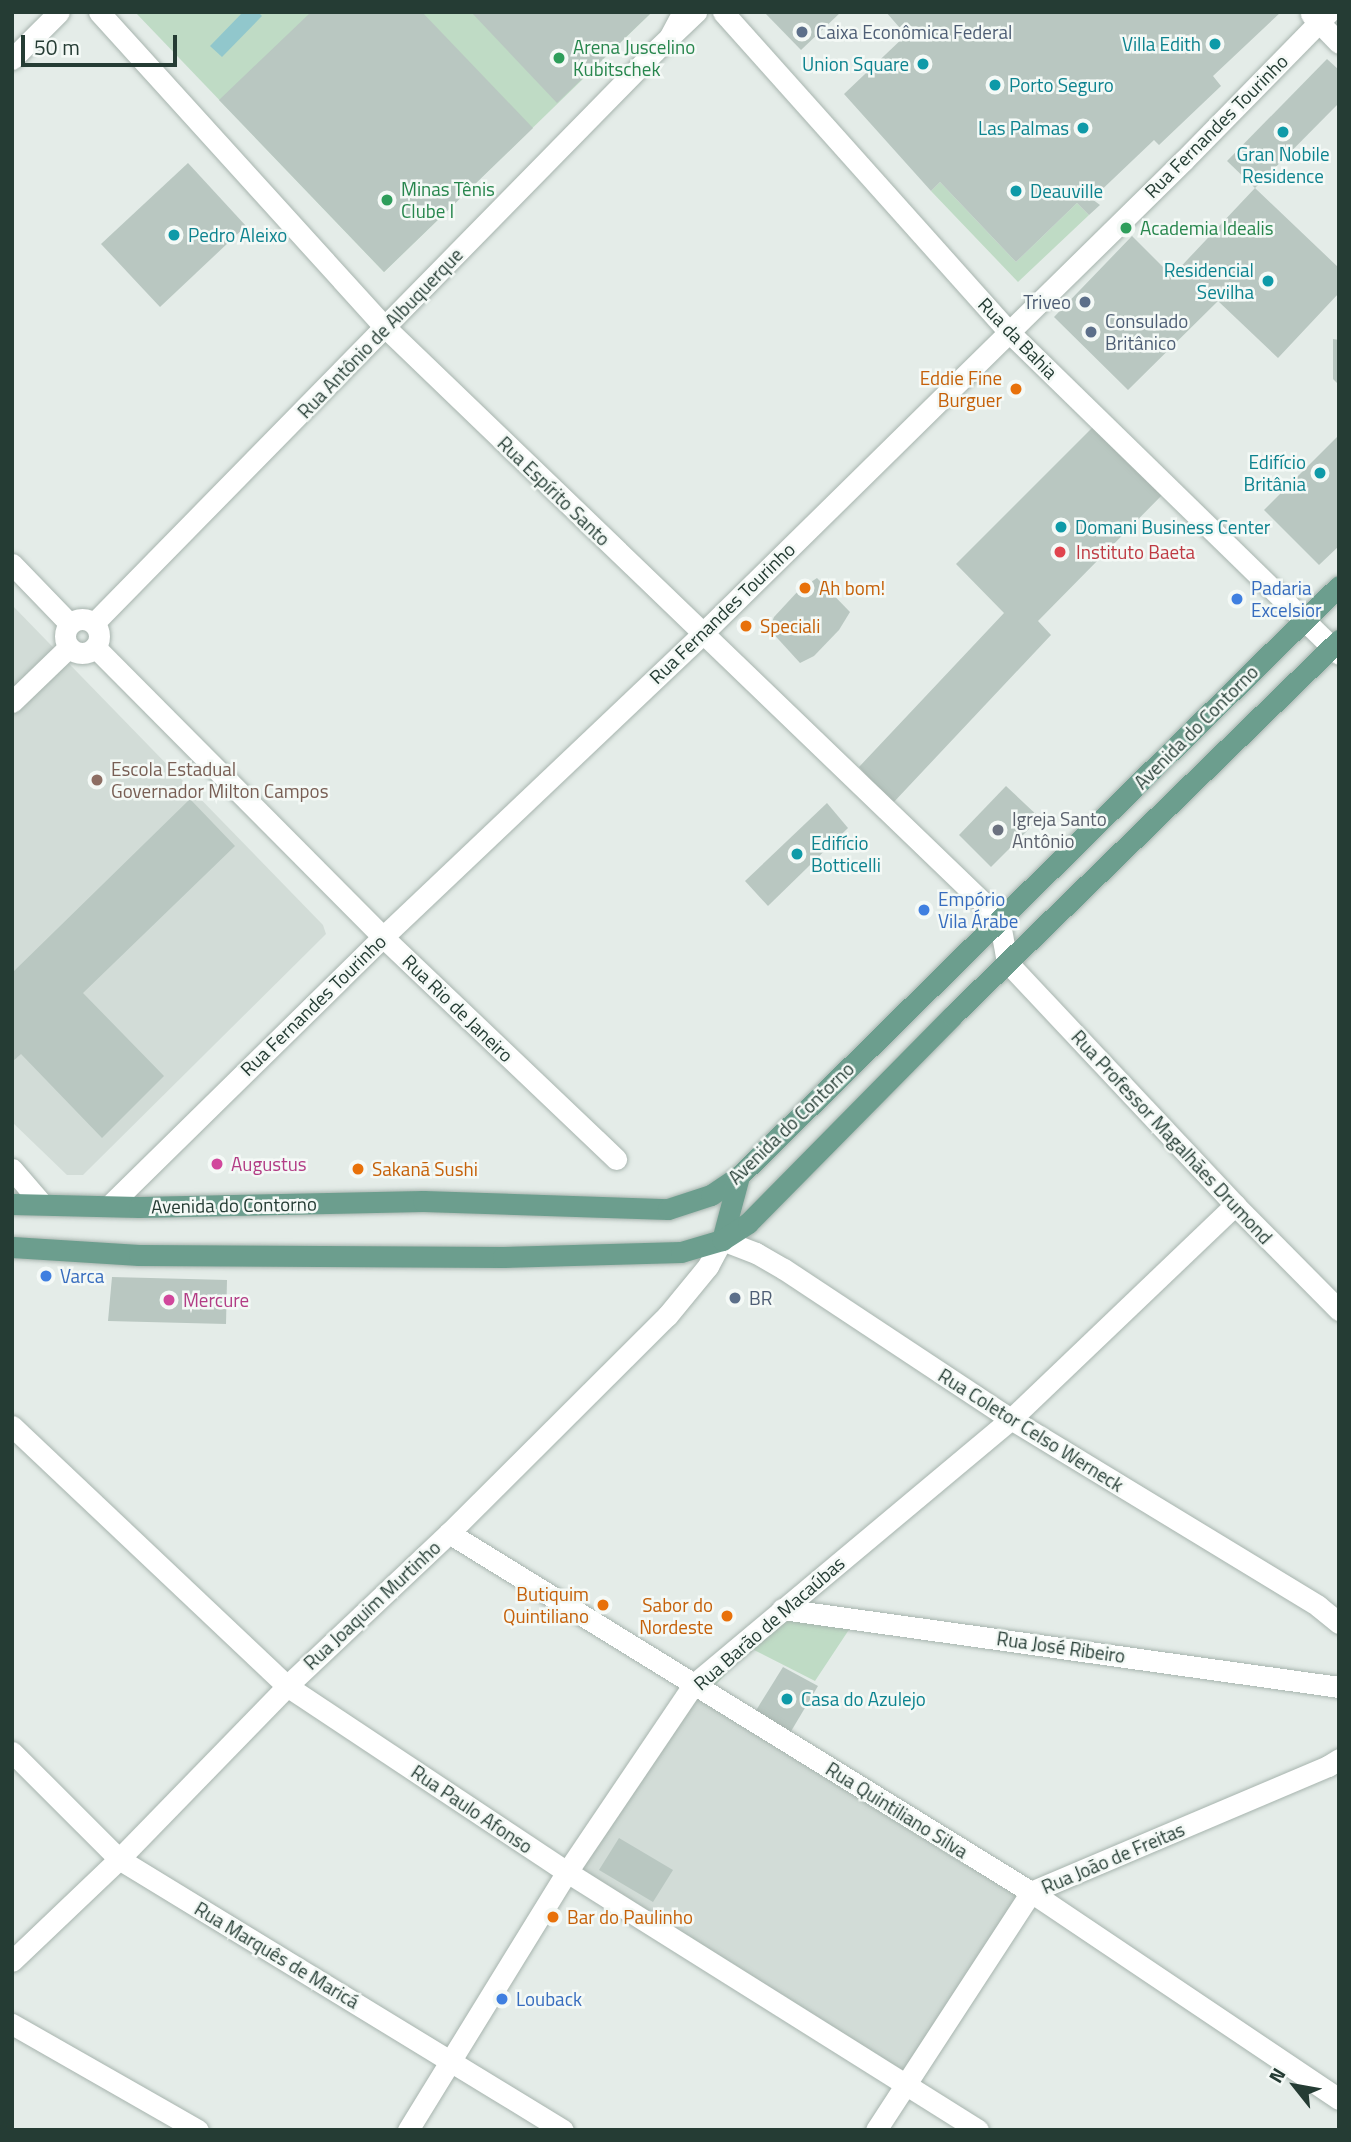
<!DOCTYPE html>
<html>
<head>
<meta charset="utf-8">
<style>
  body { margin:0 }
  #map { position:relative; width:1351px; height:2142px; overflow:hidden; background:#e4ece8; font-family:"Titillium Web",sans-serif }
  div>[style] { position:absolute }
  .built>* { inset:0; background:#d2dcd7 }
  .green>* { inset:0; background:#bfdbc5 }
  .water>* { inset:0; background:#91c7cc }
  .building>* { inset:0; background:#b9c7c1 }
  .roads { filter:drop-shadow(0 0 2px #a7b4ae) drop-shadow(0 0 2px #a7b4ae) }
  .minor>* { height:21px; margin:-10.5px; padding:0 10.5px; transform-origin:10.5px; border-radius:10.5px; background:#fff }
  .minor>.ring { margin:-10.5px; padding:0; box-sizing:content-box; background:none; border:21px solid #fff; border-radius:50% }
  .tertiary>* { height:21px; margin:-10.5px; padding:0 10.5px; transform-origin:10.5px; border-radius:10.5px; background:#fff }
  .primary>* { height:21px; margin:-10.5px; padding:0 10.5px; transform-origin:10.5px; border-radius:10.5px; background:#6c9e8e }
  .dots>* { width:19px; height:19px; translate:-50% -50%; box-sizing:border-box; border:4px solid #f4f9f6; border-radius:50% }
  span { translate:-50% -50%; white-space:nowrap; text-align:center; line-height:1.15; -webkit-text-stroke:5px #f4f9f6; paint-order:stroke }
  .service-label { font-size:19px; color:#4e5e75 }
  .left { translate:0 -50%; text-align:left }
  .right { translate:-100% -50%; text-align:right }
  .culture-label { font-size:19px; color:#0d838f }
  .leisure-label { font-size:19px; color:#27864d }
  .street-label { font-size:19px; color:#253c34 }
  .food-label { font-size:19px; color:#c56008 }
  .health-label { font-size:19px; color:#be3a42 }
  .shop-label { font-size:19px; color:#366cbe }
  .education-label { font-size:19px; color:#785e54 }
  .worship-label { font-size:19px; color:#5b616d }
  .hotel-label { font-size:19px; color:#b23c85 }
  .frame { position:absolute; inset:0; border:14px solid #253c34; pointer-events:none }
  .north { position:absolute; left:1260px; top:2051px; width:70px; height:70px; -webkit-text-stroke:5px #f4f9f6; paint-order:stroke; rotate:301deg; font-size:19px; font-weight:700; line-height:28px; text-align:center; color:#253c34 }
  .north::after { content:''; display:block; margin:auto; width:24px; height:32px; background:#253c34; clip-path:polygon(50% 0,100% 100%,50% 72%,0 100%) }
  .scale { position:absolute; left:21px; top:35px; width:156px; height:32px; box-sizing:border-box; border:4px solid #253c34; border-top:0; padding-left:9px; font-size:21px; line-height:24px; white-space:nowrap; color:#253c34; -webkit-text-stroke:5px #f4f9f6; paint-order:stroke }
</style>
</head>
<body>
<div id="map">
  <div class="built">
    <div style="clip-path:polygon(12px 605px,323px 925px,326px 934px,83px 1175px,67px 1175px,12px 1122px)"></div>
    <div style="clip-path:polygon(695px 1682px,1028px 1888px,904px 2082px,569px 1869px)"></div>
  </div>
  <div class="green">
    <div style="clip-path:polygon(135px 12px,652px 12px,384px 272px)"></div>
    <div style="clip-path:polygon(940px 182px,1016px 262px,1077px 203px,1089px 215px,1018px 282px,931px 191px)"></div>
    <div style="clip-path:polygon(785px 1611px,856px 1619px,815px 1681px,750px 1648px,710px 1691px,696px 1682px)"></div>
  </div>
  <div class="water">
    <div style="clip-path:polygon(243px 12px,258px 12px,262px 16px,222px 57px,210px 46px)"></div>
  </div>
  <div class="building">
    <div style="clip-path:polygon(311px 12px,422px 12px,533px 128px,384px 272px,219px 100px)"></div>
    <div style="clip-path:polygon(471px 12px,652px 12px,557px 103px)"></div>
    <div style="clip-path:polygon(764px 12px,841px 12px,801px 50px)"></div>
    <div style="clip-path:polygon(886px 12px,1281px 12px,1213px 76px,1221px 86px,1159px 145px,1154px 140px,1092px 199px,1100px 205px,1089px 215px,1077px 203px,1016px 262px,940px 182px,931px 191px,844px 94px,906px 35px)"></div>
    <div style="clip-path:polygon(1327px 59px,1339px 70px,1339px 103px,1255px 188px,1227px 161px)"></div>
    <div style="clip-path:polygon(188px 163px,246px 226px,160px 307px,101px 244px)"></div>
    <div style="clip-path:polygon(1255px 188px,1339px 268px,1339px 293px,1278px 358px,1218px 301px,1128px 390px,1054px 317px,1132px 236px,1172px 276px)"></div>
    <div style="clip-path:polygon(1333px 339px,1339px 340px,1339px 385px,1333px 379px)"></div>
    <div style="clip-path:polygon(1098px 422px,1166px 491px,1038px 621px,1051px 635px,892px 804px,859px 767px,1004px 613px,956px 564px)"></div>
    <div style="clip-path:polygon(1339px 435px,1339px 546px,1319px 565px,1264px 510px)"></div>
    <div style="clip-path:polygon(817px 578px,850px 612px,839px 630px,814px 656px,800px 663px,769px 629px,774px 617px,799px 590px)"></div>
    <div style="clip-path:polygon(1006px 786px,1040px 818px,991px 867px,959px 835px)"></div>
    <div style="clip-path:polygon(190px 799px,235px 846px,83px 993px,164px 1076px,102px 1138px,21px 1054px,12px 1062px,12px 973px)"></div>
    <div style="clip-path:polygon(827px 803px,848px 828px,768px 906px,745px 881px)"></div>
    <div style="clip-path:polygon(112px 1277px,227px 1280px,226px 1324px,108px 1321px)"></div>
    <div style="clip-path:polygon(783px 1667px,818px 1686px,790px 1733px,755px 1712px)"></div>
    <div style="clip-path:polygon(619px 1838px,673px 1870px,653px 1902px,599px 1870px)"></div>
  </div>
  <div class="roads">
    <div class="minor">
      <div style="left:1311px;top:14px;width:40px;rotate:46deg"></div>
      <div style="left:12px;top:59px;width:66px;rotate:-45deg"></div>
      <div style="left:12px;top:564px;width:83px;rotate:46deg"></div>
      <div class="ring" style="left:65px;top:619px;width:13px;height:13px"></div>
      <div style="left:94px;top:623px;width:801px;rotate:-45.56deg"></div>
      <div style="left:655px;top:51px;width:57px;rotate:-43.6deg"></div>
      <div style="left:95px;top:647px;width:409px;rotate:45.2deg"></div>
      <div style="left:383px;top:937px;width:322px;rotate:43.6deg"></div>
      <div style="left:12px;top:702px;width:79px;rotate:-44deg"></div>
      <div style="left:1007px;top:962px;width:333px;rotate:46.8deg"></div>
      <div style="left:1235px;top:1205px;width:148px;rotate:45.3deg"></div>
      <div style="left:12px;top:1169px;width:46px;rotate:49.4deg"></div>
      <div style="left:109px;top:1206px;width:384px;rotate:-44.5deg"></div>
      <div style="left:383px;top:937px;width:440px;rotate:-43.5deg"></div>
      <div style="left:702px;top:634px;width:676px;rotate:-44.52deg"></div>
      <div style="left:1184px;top:160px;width:207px;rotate:-45.6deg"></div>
      <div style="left:722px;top:1240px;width:36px;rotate:21deg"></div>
      <div style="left:756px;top:1253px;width:32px;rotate:30deg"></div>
      <div style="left:784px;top:1269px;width:272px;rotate:33.5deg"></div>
      <div style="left:1011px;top:1419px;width:359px;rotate:31.3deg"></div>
      <div style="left:1318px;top:1606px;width:27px;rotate:39deg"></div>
      <div style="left:12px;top:1426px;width:378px;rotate:43.4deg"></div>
      <div style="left:287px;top:1686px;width:336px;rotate:33.6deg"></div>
      <div style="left:567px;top:1872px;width:485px;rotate:32.1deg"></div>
      <div style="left:449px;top:1533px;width:684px;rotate:31.67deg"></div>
      <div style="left:1031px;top:1892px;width:371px;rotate:33.9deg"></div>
      <div style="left:782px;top:1609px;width:562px;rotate:7.97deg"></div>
      <div style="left:12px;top:1752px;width:151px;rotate:45deg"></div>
      <div style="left:119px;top:1859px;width:520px;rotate:31.4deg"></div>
      <div style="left:12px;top:2024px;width:214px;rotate:29.7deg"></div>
      <div style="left:408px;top:2130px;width:303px;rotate:-58.4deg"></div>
      <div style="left:567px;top:1872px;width:227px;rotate:-56deg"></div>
      <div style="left:694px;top:1684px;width:413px;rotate:-39.9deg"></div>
      <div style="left:1011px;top:1419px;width:310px;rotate:-43.7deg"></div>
      <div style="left:876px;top:2130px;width:284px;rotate:-56.9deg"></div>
      <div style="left:1031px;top:1892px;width:323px;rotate:-23deg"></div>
      <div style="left:1328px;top:1766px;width:13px;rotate:-32deg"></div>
    </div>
    <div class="tertiary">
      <div style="left:99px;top:12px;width:427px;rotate:47.8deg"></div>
      <div style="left:386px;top:328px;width:851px;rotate:43.9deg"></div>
      <div style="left:999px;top:918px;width:45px;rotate:79.7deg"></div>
      <div style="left:723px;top:12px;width:428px;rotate:48.2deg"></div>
      <div style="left:1008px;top:331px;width:462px;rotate:44.3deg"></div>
      <div style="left:670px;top:36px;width:27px;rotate:-62deg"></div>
      <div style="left:12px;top:1961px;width:148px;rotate:-43.6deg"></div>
      <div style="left:119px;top:1859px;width:241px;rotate:-45.8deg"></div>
      <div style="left:287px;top:1686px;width:223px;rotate:-43.4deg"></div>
      <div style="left:449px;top:1533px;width:308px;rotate:-44.9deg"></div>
      <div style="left:667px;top:1316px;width:65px;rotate:-50.6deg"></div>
      <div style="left:708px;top:1266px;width:30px;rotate:-62deg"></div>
    </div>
    <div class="primary">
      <div style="left:12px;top:1204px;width:127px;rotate:1.4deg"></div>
      <div style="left:139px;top:1207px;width:284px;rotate:-1.2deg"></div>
      <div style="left:423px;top:1201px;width:245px;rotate:1.9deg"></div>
      <div style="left:668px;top:1209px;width:45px;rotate:-18deg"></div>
      <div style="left:711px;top:1195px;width:34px;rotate:-34deg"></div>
      <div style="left:739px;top:1176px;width:841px;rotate:-44.52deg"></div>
      <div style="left:722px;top:1240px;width:66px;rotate:-75.1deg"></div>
      <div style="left:12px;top:1247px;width:127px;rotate:3.6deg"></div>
      <div style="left:139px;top:1255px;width:364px;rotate:0.3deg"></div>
      <div style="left:503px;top:1257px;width:178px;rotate:-1.6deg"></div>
      <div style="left:681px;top:1252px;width:43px;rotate:-16.3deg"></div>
      <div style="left:722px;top:1240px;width:31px;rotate:-33deg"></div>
      <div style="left:748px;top:1223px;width:291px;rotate:-45.4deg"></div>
      <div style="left:952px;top:1016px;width:540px;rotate:-44.17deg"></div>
    </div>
  </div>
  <div class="dots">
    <div style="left:802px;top:32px;background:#5c6f8a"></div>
    <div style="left:1215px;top:44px;background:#0f9aa8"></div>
    <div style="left:559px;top:58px;background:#2e9e5b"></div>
    <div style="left:923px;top:64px;background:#0f9aa8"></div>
    <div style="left:995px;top:85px;background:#0f9aa8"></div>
    <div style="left:1083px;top:128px;background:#0f9aa8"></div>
    <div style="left:1283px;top:132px;background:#0f9aa8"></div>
    <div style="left:1016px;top:191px;background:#0f9aa8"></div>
    <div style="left:387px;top:200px;background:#2e9e5b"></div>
    <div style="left:1126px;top:228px;background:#2e9e5b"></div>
    <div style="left:174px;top:235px;background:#0f9aa8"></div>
    <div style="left:1268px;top:281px;background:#0f9aa8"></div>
    <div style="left:1085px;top:302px;background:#5c6f8a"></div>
    <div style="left:1091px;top:332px;background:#5c6f8a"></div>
    <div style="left:1016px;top:389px;background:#e8710a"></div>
    <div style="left:1320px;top:473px;background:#0f9aa8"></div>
    <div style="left:1061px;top:527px;background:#0f9aa8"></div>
    <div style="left:1060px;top:552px;background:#e0444e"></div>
    <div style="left:805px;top:588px;background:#e8710a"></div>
    <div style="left:1237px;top:599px;background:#3f7fe0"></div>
    <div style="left:746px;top:626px;background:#e8710a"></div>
    <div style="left:97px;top:780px;background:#8d6e63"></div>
    <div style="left:998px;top:830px;background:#6b7280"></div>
    <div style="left:797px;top:854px;background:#0f9aa8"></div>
    <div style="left:924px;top:910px;background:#3f7fe0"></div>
    <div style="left:217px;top:1164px;background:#d1479c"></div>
    <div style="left:358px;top:1169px;background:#e8710a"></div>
    <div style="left:46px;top:1276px;background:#3f7fe0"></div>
    <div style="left:735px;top:1298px;background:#5c6f8a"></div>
    <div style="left:169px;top:1300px;background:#d1479c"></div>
    <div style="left:603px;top:1605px;background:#e8710a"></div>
    <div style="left:727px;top:1616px;background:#e8710a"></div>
    <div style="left:787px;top:1699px;background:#0f9aa8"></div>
    <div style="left:553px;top:1917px;background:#e8710a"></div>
    <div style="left:502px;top:1999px;background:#3f7fe0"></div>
  </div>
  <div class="service-label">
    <span class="left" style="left:816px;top:32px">Caixa Econômica Federal</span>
    <span class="right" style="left:1071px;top:302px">Triveo</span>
    <span class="left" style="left:1105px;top:332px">Consulado<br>Britânico</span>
    <span class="left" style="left:749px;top:1298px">BR</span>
  </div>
  <div class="culture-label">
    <span class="right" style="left:1201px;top:44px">Villa Edith</span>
    <span class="right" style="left:909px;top:64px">Union Square</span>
    <span class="left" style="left:1009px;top:85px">Porto Seguro</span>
    <span class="right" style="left:1069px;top:128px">Las Palmas</span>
    <span style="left:1283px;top:165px">Gran Nobile<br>Residence</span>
    <span class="left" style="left:1030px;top:191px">Deauville</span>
    <span class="left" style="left:188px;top:235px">Pedro Aleixo</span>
    <span class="right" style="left:1254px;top:281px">Residencial<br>Sevilha</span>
    <span class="right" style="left:1306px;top:473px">Edifício<br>Britânia</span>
    <span class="left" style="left:1075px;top:527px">Domani Business Center</span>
    <span class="left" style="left:811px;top:854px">Edifício<br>Botticelli</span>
    <span class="left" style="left:801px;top:1699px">Casa do Azulejo</span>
  </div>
  <div class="leisure-label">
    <span class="left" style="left:573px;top:58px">Arena Juscelino<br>Kubitschek</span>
    <span class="left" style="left:401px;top:200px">Minas Tênis<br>Clube I</span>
    <span class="left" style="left:1140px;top:228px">Academia Idealis</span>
  </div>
  <div class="street-label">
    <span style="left:1216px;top:126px;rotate:-45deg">Rua Fernandes Tourinho</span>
    <span style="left:380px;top:333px;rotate:-46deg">Rua Antônio de Albuquerque</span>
    <span style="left:1018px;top:338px;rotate:46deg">Rua da Bahia</span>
    <span style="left:554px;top:491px;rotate:44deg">Rua Espírito Santo</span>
    <span style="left:722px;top:613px;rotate:-44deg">Rua Fernandes Tourinho</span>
    <span style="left:1196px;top:727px;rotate:-45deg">Avenida do Contorno</span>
    <span style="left:313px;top:1005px;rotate:-44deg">Rua Fernandes Tourinho</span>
    <span style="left:458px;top:1008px;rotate:44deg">Rua Rio de Janeiro</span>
    <span style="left:791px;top:1123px;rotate:-44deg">Avenida do Contorno</span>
    <span style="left:1172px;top:1137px;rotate:47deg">Rua Professor Magalhães Drumond</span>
    <span style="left:234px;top:1205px;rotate:-1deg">Avenida do Contorno</span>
    <span style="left:1031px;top:1430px;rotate:32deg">Rua Coletor Celso Werneck</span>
    <span style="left:372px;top:1605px;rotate:-43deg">Rua Joaquim Murtinho</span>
    <span style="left:769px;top:1623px;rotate:-41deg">Rua Barão de Macaúbas</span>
    <span style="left:1061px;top:1647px;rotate:8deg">Rua José Ribeiro</span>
    <span style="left:472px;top:1809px;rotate:34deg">Rua Paulo Afonso</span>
    <span style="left:897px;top:1810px;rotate:32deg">Rua Quintiliano Silva</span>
    <span style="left:1113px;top:1858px;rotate:-23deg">Rua João de Freitas</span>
    <span style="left:277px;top:1955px;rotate:31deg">Rua Marquês de Maricá</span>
  </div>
  <div class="food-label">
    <span class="right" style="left:1002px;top:389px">Eddie Fine<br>Burguer</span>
    <span class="left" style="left:819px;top:588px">Ah bom!</span>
    <span class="left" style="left:760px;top:626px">Speciali</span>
    <span class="left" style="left:372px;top:1169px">Sakanã Sushi</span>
    <span class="right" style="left:589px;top:1605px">Butiquim<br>Quintiliano</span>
    <span class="right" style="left:713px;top:1616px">Sabor do<br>Nordeste</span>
    <span class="left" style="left:567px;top:1917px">Bar do Paulinho</span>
  </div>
  <div class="health-label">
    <span class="left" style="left:1076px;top:552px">Instituto Baeta</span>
  </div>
  <div class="shop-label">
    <span class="left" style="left:1251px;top:599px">Padaria<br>Excelsior</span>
    <span class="left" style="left:938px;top:910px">Empório<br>Vila Árabe</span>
    <span class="left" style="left:60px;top:1276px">Varca</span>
    <span class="left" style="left:516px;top:1999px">Louback</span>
  </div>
  <div class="education-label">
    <span class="left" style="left:111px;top:780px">Escola Estadual<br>Governador Milton Campos</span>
  </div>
  <div class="worship-label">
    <span class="left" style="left:1012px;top:830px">Igreja Santo<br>Antônio</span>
  </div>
  <div class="hotel-label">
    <span class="left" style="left:231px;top:1164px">Augustus</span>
    <span class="left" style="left:183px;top:1300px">Mercure</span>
  </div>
  <div class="frame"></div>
  <div class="north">N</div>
  <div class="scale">50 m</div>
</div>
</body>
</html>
